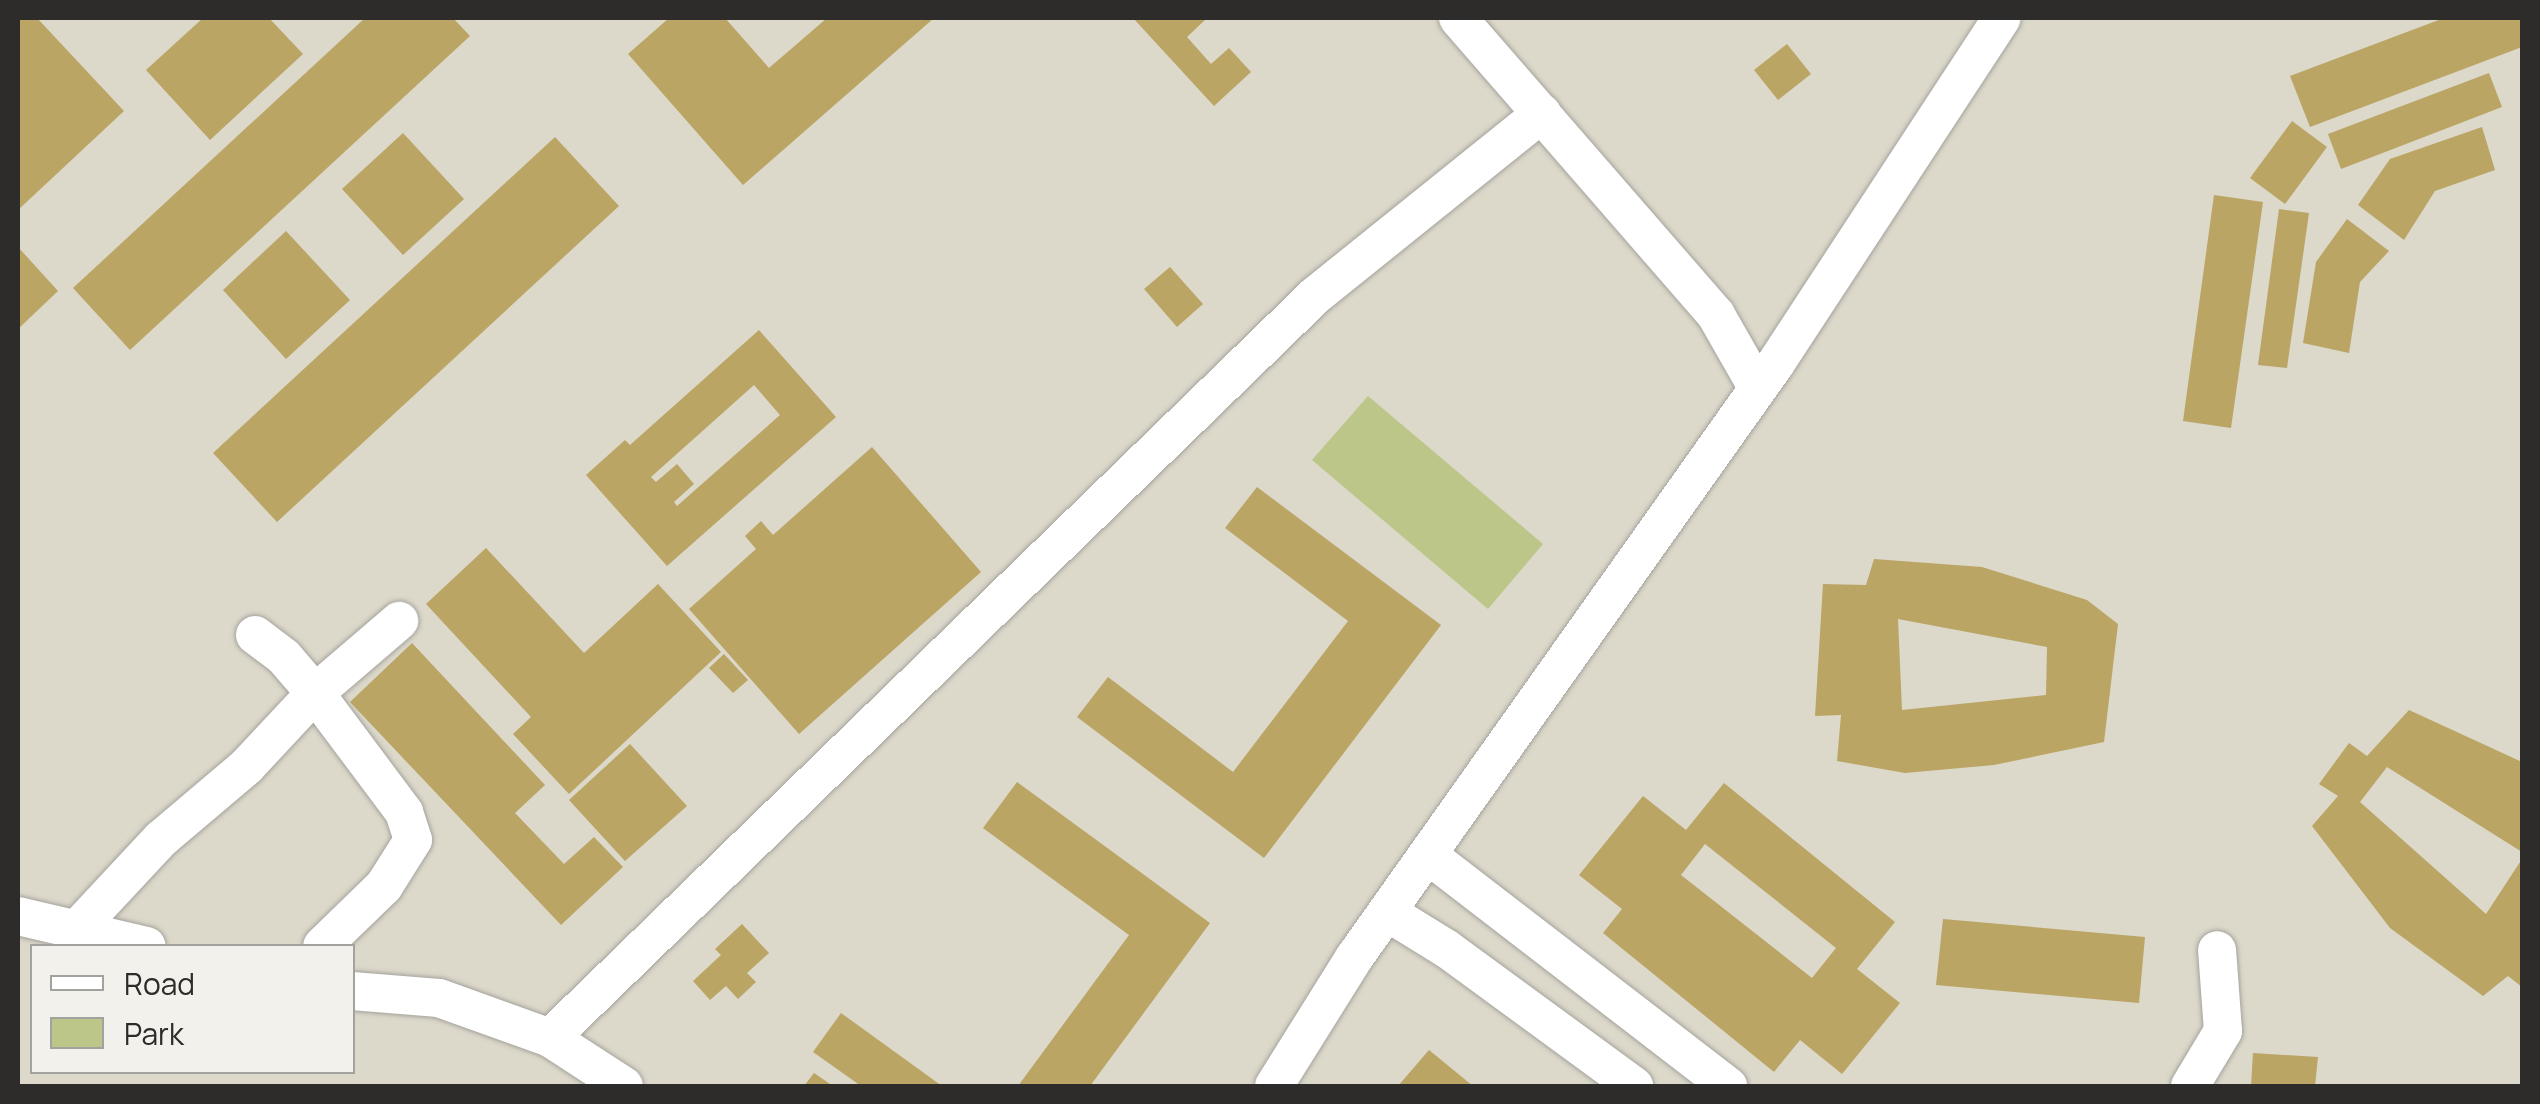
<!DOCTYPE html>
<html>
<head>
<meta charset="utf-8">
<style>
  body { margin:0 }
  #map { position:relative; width:2540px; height:1104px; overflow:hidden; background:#e6e4de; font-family:Manrope,sans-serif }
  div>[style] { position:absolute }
  .built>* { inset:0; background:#dcd8ca }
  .green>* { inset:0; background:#bdc689 }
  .building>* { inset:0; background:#baa564 }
  .roads { filter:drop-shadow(0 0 2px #a5a39d) drop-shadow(0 0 2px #a5a39d) }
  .minor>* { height:38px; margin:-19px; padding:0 19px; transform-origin:19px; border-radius:19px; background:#fff }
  span { translate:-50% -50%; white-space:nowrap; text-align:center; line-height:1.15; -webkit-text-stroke:8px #f3f1eb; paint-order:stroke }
  .frame { position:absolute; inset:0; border:20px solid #2d2c2a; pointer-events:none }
  .legend { position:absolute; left:30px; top:944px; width:325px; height:130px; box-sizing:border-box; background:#f3f1eb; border:2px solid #a4a29e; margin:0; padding:12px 18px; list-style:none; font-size:30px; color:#2d2c2a }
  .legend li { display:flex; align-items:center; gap:20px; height:50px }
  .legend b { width:50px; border:2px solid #a4a29e }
</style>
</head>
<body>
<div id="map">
  <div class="built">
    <div style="clip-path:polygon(evenodd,18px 18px,2522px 18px,2522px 1086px,18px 1086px,18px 18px,32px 946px,352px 946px,352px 1072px,32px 1072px,32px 946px)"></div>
  </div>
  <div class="green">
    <div style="clip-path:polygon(1368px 396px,1543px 544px,1488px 609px,1312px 460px)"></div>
  </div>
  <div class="building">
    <div style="clip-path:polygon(18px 18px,37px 18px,124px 111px,18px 210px)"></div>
    <div style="clip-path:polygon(203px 18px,269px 18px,303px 54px,210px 140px,146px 70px)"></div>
    <div style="clip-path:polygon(365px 18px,453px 18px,470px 36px,130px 350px,73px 288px)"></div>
    <div style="clip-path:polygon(669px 18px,725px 18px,769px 68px,827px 18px,934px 18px,743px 185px,628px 54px)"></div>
    <div style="clip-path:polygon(1133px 18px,1202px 18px,1205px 20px,1187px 37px,1211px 64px,1229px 48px,1251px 72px,1214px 106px)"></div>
    <div style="clip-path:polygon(2444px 18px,2522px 18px,2522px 47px,2310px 127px,2290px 76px)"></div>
    <div style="clip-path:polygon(1787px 44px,1811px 74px,1778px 100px,1754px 70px)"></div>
    <div style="clip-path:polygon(2489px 73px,2502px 107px,2341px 169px,2328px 134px)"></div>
    <div style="clip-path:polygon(2292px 121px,2327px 147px,2285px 204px,2250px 178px)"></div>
    <div style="clip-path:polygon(2482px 127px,2495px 170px,2435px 191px,2404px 240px,2358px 205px,2390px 159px)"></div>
    <div style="clip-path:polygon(403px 133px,464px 199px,403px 255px,342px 189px)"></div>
    <div style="clip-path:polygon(555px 137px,619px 206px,277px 522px,213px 453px)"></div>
    <div style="clip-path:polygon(2214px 195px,2263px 202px,2231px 428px,2183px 421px)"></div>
    <div style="clip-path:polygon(2279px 209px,2309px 213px,2287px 368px,2258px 365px)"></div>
    <div style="clip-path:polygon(2347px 219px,2389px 251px,2360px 282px,2349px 353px,2303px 343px,2316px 262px)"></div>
    <div style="clip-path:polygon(286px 231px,350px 300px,286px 359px,223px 290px)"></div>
    <div style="clip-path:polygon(18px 247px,58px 291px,18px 329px)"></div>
    <div style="clip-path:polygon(1170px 267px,1203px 304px,1177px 327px,1144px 289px)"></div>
    <div style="clip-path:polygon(evenodd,759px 330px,836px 417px,667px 566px,586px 475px,625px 440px,630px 445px,759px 330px,754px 385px,780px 415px,677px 506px,674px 502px,694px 484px,677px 464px,656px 482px,651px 477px,754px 385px)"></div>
    <div style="clip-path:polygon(872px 447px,981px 572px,799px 734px,689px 609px,756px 549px,745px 536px,761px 521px,773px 535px)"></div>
    <div style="clip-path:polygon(1257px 487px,1441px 625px,1264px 858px,1077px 717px,1108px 677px,1233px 772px,1348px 621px,1225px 528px)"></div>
    <div style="clip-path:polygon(486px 548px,584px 653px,658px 584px,721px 652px,569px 794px,513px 734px,531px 717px,426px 604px)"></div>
    <div style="clip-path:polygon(evenodd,1874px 559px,1982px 567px,2087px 600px,2118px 624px,2104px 742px,1994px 765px,1905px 773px,1837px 761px,1841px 715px,1815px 716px,1823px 584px,1866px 585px,1874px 559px,1898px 619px,2047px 647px,2046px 695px,1902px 710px,1898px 619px)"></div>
    <div style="clip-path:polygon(412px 643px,545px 785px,515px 813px,564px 864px,594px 837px,623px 867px,561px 925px,350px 702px)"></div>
    <div style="clip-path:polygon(724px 654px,748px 680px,733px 693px,709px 668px)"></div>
    <div style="clip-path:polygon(2409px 710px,2522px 762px,2522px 852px,2387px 767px,2360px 802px,2486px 914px,2522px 859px,2522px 987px,2508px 976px,2483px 996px,2390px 928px,2312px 826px,2338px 796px,2319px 784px,2349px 743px,2367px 756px)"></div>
    <div style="clip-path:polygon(630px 744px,687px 806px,625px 861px,569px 800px)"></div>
    <div style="clip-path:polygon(1017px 782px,1210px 923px,1090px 1086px,1018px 1086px,1129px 935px,983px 828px)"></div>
    <div style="clip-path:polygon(evenodd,1724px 783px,1895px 922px,1857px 969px,1900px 1003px,1842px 1074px,1800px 1040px,1774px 1072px,1603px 933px,1622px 909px,1579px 875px,1643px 796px,1686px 830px,1724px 783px,1705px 844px,1836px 948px,1812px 978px,1681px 875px,1705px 844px)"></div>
    <div style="clip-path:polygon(1943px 919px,2145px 937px,2139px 1003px,1936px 985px)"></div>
    <div style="clip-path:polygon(742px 924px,769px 953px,747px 973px,756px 982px,738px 999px,726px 986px,710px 1000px,693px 981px,721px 955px,715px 949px)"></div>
    <div style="clip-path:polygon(841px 1013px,942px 1086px,861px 1086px,813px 1052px)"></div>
    <div style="clip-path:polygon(1429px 1050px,1473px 1086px,1398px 1086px)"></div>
    <div style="clip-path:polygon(2253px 1053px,2318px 1057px,2315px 1086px,2251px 1086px)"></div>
    <div style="clip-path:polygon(814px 1073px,833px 1086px,804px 1086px)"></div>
  </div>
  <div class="roads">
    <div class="minor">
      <div style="left:1458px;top:18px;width:393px;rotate:49deg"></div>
      <div style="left:1716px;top:315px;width:83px;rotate:60.3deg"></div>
      <div style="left:255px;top:635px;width:36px;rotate:37deg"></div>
      <div style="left:284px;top:657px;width:48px;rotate:49.3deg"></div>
      <div style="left:315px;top:693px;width:149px;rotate:53.2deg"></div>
      <div style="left:404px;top:812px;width:29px;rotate:72deg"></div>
      <div style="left:413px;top:840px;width:54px;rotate:122.2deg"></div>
      <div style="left:384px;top:886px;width:86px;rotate:135.9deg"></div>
      <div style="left:1428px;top:855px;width:379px;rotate:37.6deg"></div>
      <div style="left:1387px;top:912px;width:70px;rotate:31.7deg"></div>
      <div style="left:1447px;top:949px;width:232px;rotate:36.2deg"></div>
      <div style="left:18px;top:916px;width:132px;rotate:13.1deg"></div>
      <div style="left:77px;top:929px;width:123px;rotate:-47deg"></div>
      <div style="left:161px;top:839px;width:113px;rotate:-40.3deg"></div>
      <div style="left:247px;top:766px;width:100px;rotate:-47deg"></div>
      <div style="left:315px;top:693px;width:111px;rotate:-40.6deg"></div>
      <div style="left:352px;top:991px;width:87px;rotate:4.6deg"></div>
      <div style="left:439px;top:998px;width:118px;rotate:19.8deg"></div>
      <div style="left:550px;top:1038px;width:88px;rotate:33deg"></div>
      <div style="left:550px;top:1038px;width:1067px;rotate:-44.13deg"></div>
      <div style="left:1316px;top:295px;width:290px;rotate:-38.8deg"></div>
      <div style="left:1274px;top:1086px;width:151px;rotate:-58deg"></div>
      <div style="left:1354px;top:958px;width:729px;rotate:-54.65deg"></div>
      <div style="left:1776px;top:363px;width:412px;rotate:-56.8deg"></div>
      <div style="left:2190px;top:1086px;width:64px;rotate:-59deg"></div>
      <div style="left:2223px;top:1031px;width:81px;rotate:-94.2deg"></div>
    </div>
  </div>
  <div class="frame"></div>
  <ul class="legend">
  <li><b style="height:12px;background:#fff"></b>Road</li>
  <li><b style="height:28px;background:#bdc689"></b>Park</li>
  </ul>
</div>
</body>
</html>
